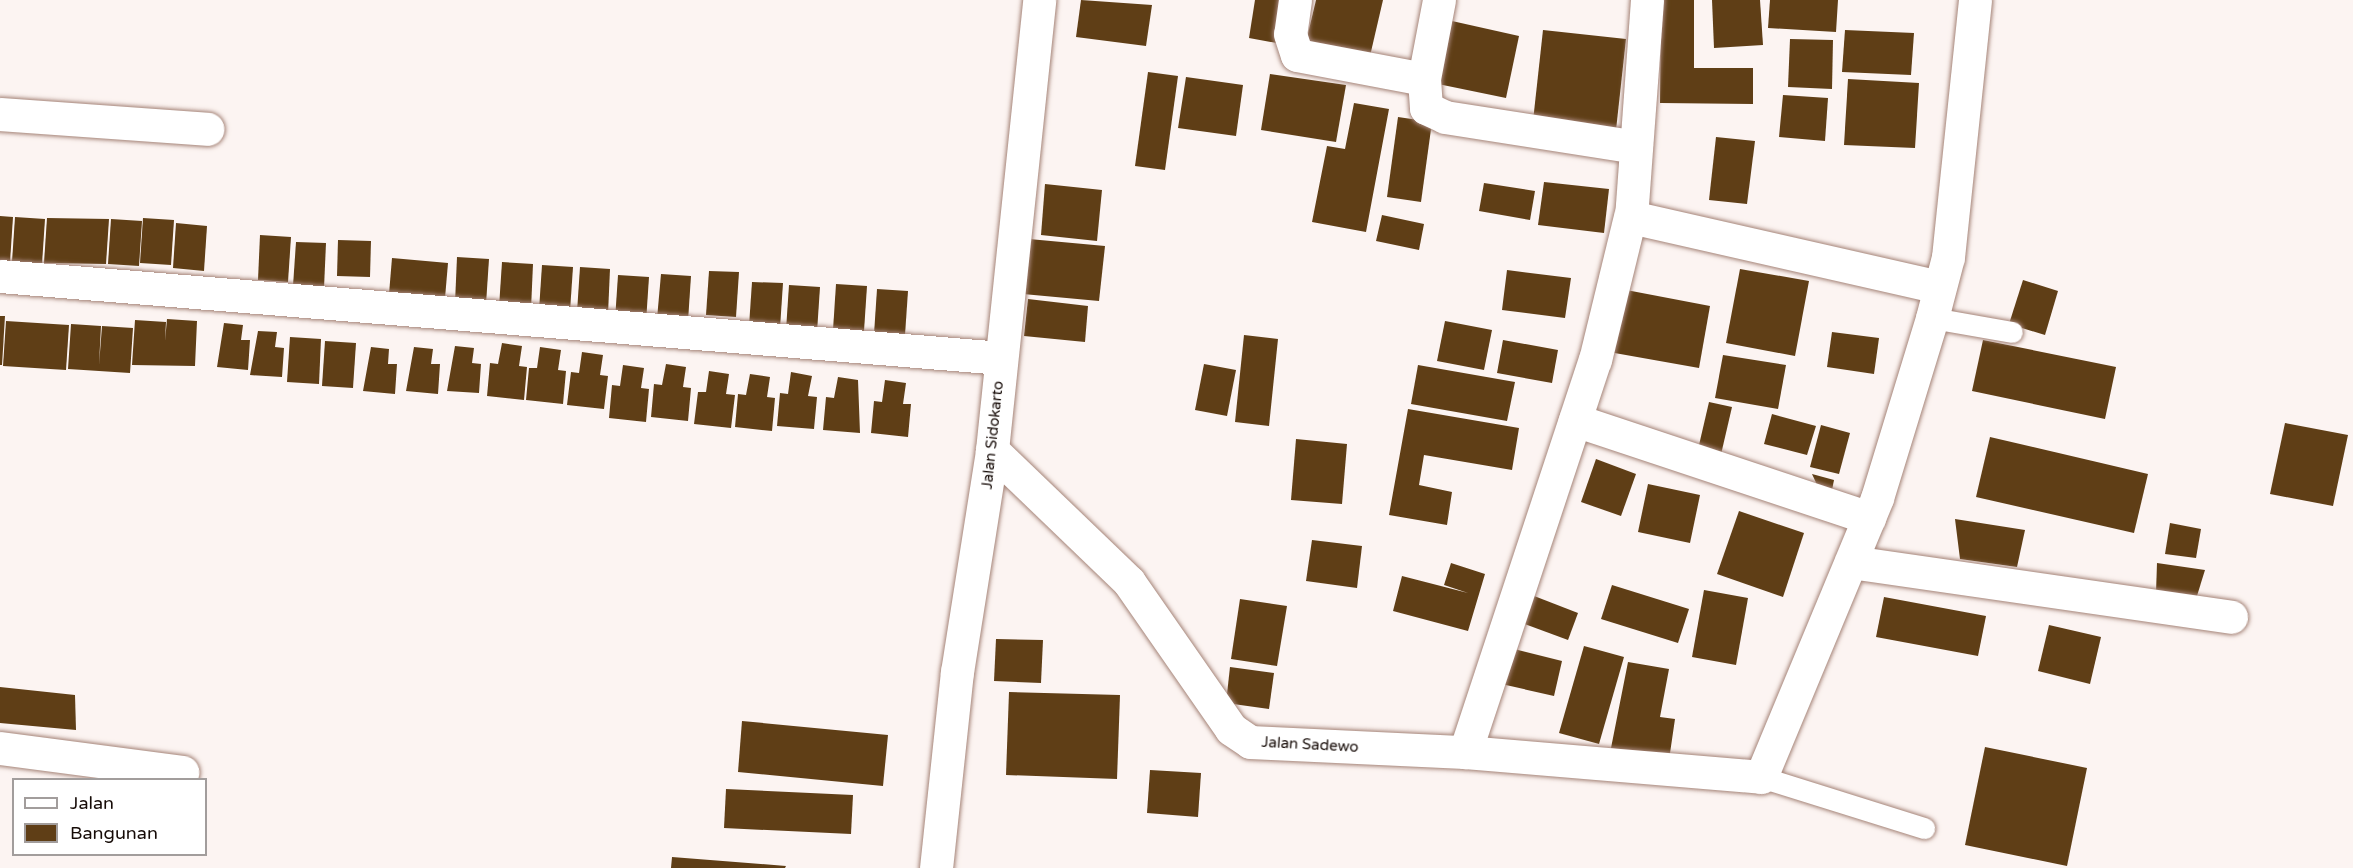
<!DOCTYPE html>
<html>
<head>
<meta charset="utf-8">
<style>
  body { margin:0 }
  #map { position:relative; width:2353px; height:868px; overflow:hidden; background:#fcf4f2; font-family:"Varela Round",sans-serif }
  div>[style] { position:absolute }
  .building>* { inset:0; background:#5f3e16 }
  .roads { filter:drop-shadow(0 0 2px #a58478) drop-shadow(0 0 2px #a58478) }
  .lane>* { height:21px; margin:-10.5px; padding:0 10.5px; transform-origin:10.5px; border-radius:10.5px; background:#fff }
  .street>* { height:33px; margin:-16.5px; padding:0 16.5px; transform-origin:16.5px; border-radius:16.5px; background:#fff }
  span { translate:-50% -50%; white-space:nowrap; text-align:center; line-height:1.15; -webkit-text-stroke:6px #fff; paint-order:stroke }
  .street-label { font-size:15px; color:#160b07 }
  .legend { position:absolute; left:12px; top:778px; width:195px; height:78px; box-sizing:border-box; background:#fff; border:2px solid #a29d9c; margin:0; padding:8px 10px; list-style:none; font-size:18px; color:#160b07 }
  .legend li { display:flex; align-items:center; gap:12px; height:30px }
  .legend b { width:30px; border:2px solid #a29d9c }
</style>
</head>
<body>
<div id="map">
  <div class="building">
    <div style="clip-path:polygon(1081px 0,1152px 5px,1146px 46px,1076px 37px)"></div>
    <div style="clip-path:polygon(1255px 0,1289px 0,1282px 44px,1249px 38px)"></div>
    <div style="clip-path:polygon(1316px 0,1383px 0,1370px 56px,1306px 42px)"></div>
    <div style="clip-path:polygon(1661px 0,1694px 0,1694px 68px,1753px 68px,1753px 104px,1660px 103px)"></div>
    <div style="clip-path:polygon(1712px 0,1760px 0,1763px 45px,1714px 48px)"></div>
    <div style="clip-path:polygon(1770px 0,1838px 0,1836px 32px,1768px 28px)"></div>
    <div style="clip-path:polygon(1452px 21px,1519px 36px,1506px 98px,1438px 84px)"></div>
    <div style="clip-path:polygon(1543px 30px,1626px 39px,1616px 130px,1533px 121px)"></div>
    <div style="clip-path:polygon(1845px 30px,1914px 33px,1911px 75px,1842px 72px)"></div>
    <div style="clip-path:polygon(1790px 39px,1833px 40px,1832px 89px,1788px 87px)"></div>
    <div style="clip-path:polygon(1148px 72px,1178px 76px,1165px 170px,1135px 166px)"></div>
    <div style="clip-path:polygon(1270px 74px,1346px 85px,1336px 142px,1261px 130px)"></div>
    <div style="clip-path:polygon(1186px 77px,1243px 85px,1236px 136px,1178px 128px)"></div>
    <div style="clip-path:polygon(1848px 79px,1919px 83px,1915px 148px,1844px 145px)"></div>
    <div style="clip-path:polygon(1783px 95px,1828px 98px,1825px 141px,1779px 137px)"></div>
    <div style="clip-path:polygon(1354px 103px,1389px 109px,1366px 232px,1312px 222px,1327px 146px,1345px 149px)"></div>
    <div style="clip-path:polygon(1398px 117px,1432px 122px,1421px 202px,1387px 197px)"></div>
    <div style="clip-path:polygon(1716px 137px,1755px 141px,1747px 204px,1709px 200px)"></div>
    <div style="clip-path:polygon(1544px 182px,1609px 189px,1604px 233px,1538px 225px)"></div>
    <div style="clip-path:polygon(1484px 183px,1535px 191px,1530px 220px,1479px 211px)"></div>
    <div style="clip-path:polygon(1045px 184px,1102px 190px,1097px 241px,1041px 235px)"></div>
    <div style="clip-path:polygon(1382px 215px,1424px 224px,1419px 250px,1376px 241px)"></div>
    <div style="clip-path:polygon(0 216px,13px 217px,10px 262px,0 261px)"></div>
    <div style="clip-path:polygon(15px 217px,45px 219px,42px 264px,12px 262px)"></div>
    <div style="clip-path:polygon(47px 218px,109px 219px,106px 264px,44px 263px)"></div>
    <div style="clip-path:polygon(143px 218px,174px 220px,171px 265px,140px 263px)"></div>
    <div style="clip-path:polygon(111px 219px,142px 221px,139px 266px,108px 264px)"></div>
    <div style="clip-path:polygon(176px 223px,207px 226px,204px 271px,173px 268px)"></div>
    <div style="clip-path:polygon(260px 235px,291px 237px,288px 282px,258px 280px)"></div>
    <div style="clip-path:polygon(1029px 239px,1105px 246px,1099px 301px,1023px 294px)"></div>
    <div style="clip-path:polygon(338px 240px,371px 241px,370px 277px,337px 276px)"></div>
    <div style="clip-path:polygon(296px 242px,326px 243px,324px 288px,293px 286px)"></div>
    <div style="clip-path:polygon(457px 257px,489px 259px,486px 304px,455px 303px)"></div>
    <div style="clip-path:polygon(392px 258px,448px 263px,445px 298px,389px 294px)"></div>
    <div style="clip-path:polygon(502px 262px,533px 264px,531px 309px,499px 307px)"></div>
    <div style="clip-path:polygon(542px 265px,573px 267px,570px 311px,539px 310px)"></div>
    <div style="clip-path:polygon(580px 267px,610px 269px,608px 314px,577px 312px)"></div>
    <div style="clip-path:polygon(1740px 269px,1809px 281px,1795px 356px,1726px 343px)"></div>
    <div style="clip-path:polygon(1507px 270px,1571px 278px,1565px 318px,1502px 310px)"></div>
    <div style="clip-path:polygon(709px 271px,739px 272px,736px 317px,706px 315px)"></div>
    <div style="clip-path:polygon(661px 274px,691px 276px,688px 321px,657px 319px)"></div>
    <div style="clip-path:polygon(618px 275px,649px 277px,646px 322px,615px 320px)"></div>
    <div style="clip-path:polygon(2023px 280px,2058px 291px,2045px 335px,2009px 324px)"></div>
    <div style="clip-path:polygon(752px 282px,783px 283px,780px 328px,749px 326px)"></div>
    <div style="clip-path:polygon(836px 284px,867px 286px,864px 331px,833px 330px)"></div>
    <div style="clip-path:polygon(789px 285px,820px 287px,817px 332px,786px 330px)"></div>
    <div style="clip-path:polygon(877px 289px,908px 291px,905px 335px,874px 334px)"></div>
    <div style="clip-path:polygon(1621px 289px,1710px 306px,1699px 368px,1609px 352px)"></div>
    <div style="clip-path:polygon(1028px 299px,1088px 306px,1085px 342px,1024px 336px)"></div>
    <div style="clip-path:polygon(0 316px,5px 316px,2px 365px,0 365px)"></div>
    <div style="clip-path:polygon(167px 319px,197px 321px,195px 366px,132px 365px,135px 320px,166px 322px,165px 341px)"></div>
    <div style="clip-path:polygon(6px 321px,69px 325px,66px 370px,3px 366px)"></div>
    <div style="clip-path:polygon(1445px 321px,1492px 330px,1484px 370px,1437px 361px)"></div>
    <div style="clip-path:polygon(224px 323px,243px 325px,241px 340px,250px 340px,248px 370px,217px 367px)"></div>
    <div style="clip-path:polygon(71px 324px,101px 326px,99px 365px,102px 326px,133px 328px,130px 373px,68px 369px)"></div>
    <div style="clip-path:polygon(258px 331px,277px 332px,275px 347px,284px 348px,282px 377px,250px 375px)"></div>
    <div style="clip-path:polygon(1832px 332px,1879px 338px,1874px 374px,1827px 367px)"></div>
    <div style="clip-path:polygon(1244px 335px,1278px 339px,1269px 426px,1235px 422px)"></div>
    <div style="clip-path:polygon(290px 337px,321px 339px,319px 384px,287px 382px)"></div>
    <div style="clip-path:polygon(1503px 340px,1558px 350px,1552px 383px,1497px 373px)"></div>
    <div style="clip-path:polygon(1983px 340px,2116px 367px,2105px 419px,1972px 391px)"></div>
    <div style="clip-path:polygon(325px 341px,356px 343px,353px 388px,322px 386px)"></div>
    <div style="clip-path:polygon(502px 343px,522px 346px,519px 366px,527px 367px,524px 400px,487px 396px,490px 363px,498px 364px)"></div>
    <div style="clip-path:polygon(455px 346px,474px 348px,472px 363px,481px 364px,479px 393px,447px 391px)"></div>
    <div style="clip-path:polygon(371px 347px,389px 349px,388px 364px,397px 364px,395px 394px,363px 391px)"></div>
    <div style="clip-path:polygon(414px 347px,433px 349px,431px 364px,440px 364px,438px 394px,406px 391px)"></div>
    <div style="clip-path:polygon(540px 347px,561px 350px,558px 370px,566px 371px,563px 404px,526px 400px,529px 368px,537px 368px)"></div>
    <div style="clip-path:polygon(582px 352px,603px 355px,600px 375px,608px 376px,604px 409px,567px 405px,571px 372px,579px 373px)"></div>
    <div style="clip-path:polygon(1723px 355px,1786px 365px,1778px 409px,1715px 398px)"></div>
    <div style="clip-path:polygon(666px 364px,686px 367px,683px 387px,691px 388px,688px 421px,651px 417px,654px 384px,662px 385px)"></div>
    <div style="clip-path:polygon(1204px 364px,1236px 370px,1227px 416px,1195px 410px)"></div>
    <div style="clip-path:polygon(623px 365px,644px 368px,641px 388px,649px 389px,646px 422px,609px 418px,612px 385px,620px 386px)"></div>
    <div style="clip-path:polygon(1418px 365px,1515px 382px,1507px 421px,1411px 404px)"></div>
    <div style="clip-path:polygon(709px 371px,729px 374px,726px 394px,735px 395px,731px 428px,694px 424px,698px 392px,706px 392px)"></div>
    <div style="clip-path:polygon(791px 372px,812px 376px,808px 396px,817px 397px,814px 429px,777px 426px,780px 393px,788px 394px)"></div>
    <div style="clip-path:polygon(750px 374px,770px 377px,767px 397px,775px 398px,772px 431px,735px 427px,738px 394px,746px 395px)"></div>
    <div style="clip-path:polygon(838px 377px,858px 380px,860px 433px,823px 430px,826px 397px,834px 398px)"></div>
    <div style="clip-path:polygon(885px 380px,906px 383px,903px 404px,911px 404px,908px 437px,871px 433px,874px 401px,882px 402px)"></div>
    <div style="clip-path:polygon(1709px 402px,1732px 407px,1719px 463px,1696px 458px)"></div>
    <div style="clip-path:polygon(1408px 409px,1519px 428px,1512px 470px,1424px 455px,1419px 485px,1452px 492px,1447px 525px,1389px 515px)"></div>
    <div style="clip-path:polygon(1772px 414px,1816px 426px,1807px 455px,1764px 444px)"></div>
    <div style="clip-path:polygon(2285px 423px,2348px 435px,2333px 506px,2270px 494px)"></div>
    <div style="clip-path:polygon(1821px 425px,1850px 433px,1839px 474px,1810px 467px)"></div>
    <div style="clip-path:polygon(1990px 437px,2148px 474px,2134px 533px,1976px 497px)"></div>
    <div style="clip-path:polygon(1296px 439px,1347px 444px,1342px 504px,1291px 500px)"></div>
    <div style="clip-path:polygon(1596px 459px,1636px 474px,1621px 516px,1581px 502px)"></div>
    <div style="clip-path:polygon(1812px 474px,1834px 480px,1831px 495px,1818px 487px)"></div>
    <div style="clip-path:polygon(1648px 484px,1700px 495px,1690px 543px,1638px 532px)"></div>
    <div style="clip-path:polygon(1739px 511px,1804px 533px,1783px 597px,1717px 574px)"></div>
    <div style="clip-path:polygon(1955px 519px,2025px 530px,2017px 567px,1960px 559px)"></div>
    <div style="clip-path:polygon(2170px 523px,2201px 529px,2196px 558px,2165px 554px)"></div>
    <div style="clip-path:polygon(1312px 540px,1362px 546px,1357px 588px,1306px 581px)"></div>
    <div style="clip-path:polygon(1451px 563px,1485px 574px,1468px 631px,1393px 611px,1402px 576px,1468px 593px,1444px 585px)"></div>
    <div style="clip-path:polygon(2157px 563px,2205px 570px,2196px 599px,2156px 593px)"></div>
    <div style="clip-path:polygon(1612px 585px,1689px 609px,1678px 643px,1601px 619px)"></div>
    <div style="clip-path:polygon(1704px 590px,1748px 598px,1736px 665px,1692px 657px)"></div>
    <div style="clip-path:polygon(1529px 594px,1578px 613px,1568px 640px,1519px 622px)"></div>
    <div style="clip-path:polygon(1884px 597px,1986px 616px,1978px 656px,1876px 637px)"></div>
    <div style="clip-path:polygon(1240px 599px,1287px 606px,1277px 666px,1231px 659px)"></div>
    <div style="clip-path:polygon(2049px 625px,2101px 637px,2090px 684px,2038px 671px)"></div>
    <div style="clip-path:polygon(996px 639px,1043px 640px,1041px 683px,994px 681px)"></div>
    <div style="clip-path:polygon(1584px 646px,1624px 657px,1599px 744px,1559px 733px)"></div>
    <div style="clip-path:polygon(1506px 647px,1562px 661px,1554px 696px,1497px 683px)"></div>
    <div style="clip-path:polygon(1628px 662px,1669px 669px,1660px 717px,1675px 719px,1669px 760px,1611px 748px)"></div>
    <div style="clip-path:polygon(1230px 667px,1274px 673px,1269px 709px,1226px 703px)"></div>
    <div style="clip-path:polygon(0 687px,75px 695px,76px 730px,0 723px)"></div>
    <div style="clip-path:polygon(1009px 692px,1120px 695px,1117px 779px,1006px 775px)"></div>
    <div style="clip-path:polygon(742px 721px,888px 735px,883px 786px,738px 772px)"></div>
    <div style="clip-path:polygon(1985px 747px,2087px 768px,2067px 866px,1965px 845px)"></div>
    <div style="clip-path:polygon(1150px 770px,1201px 773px,1198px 817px,1147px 813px)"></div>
    <div style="clip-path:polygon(726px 789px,853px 795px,851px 834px,724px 828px)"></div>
    <div style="clip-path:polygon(672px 857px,786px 866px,785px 868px,671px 868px)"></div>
  </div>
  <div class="roads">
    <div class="lane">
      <div style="left:1932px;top:318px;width:81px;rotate:9.9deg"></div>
      <div style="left:1761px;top:777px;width:171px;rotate:17.4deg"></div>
    </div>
    <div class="street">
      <div style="left:1295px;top:0;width:34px;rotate:98deg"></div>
      <div style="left:1290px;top:34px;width:22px;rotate:72deg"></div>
      <div style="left:1297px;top:55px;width:129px;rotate:10.7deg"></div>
      <div style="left:1439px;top:0;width:80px;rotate:100.8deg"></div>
      <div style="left:1424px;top:79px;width:29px;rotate:86deg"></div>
      <div style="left:1426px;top:108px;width:21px;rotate:25deg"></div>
      <div style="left:1445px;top:117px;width:193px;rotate:8.9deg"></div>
      <div style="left:1647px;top:0;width:218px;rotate:94.2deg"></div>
      <div style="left:1631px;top:217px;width:316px;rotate:12.8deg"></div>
      <div style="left:0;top:114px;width:208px;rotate:4.1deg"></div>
      <div style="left:0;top:276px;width:1004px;rotate:4.68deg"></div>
      <div style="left:1575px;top:420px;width:310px;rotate:18.4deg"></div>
      <div style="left:992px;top:450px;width:190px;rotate:43.9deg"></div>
      <div style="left:1129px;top:582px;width:179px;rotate:55.2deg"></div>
      <div style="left:1231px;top:729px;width:23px;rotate:34deg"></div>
      <div style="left:1250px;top:742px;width:215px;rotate:2.7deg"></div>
      <div style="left:1465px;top:752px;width:297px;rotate:4.8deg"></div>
      <div style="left:1761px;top:777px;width:302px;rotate:-67.4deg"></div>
      <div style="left:1877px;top:498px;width:188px;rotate:-73deg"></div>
      <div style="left:1932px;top:318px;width:63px;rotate:-75.3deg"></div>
      <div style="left:1948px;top:257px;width:258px;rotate:-84deg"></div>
      <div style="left:1851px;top:562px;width:384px;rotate:8.2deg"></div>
      <div style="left:0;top:748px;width:184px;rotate:7.5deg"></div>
      <div style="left:1465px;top:752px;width:413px;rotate:-71.7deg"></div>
      <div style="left:1595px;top:360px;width:148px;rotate:-76.3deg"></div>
      <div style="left:936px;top:868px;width:197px;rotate:-83.9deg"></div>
      <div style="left:957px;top:672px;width:225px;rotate:-81deg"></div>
      <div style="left:992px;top:450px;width:452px;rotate:-84deg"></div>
    </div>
  </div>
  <div class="street-label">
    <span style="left:993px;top:435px;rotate:-84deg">Jalan Sidokarto</span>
    <span style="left:1310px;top:745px;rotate:3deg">Jalan Sadewo</span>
  </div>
  <ul class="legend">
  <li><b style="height:8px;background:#fff"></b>Jalan</li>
  <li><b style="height:16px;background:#5f3e16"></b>Bangunan</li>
  </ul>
</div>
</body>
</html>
